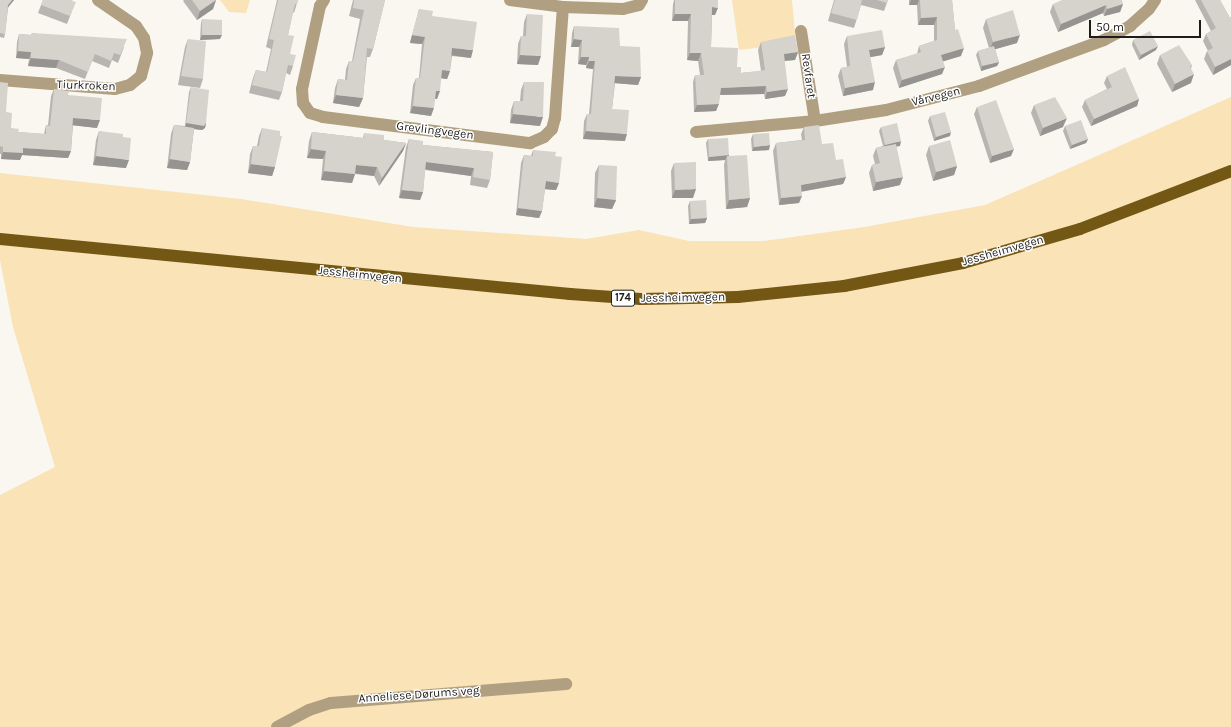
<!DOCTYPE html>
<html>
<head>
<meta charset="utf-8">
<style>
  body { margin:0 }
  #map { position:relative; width:1231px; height:727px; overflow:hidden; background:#faf7f1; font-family:Karla,sans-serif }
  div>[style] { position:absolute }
  .green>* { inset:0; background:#f9e3b7 }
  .minor>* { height:12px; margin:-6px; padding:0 6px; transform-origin:6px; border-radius:6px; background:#b0a081 }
  .major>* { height:12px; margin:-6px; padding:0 6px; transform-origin:6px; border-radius:6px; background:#735714 }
  .wall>* { inset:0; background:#b8b5b0 }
  .shaded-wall>* { inset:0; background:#969490 }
  .building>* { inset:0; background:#d6d3cd }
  span { translate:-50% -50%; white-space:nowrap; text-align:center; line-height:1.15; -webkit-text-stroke:3px #fff; paint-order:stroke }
  .shield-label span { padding:1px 3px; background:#fff; border:1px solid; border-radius:3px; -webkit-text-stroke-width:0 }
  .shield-label { font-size:11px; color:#1d1c1a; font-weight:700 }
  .street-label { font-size:12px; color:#1d1c1a }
  .scale { position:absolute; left:1089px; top:20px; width:112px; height:18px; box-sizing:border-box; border:2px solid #1d1c1a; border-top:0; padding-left:5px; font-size:12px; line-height:14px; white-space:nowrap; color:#1d1c1a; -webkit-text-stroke:3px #fff; paint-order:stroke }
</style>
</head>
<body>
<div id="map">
  <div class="green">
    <div style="clip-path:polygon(220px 0,250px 0,246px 13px,229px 12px)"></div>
    <div style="clip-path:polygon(732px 0,792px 0,796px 43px,739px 50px)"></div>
    <div style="clip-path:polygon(1231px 97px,1231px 727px,0 727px,0 495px,55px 467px,13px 327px,0 260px,0 173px,241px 199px,413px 227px,586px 239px,639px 230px,689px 241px,764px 241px,864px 227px,985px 205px)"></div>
  </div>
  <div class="minor">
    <div style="left:324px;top:0;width:7px;rotate:124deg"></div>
    <div style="left:320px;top:6px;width:85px;rotate:102.2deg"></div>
    <div style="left:302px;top:89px;width:14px;rotate:86deg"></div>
    <div style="left:303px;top:103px;width:12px;rotate:55deg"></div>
    <div style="left:310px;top:113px;width:14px;rotate:17deg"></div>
    <div style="left:323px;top:117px;width:209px;rotate:7.2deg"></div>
    <div style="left:530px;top:143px;width:15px;rotate:-23deg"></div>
    <div style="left:544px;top:137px;width:11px;rotate:-45deg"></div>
    <div style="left:552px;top:129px;width:11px;rotate:-75deg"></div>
    <div style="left:555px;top:118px;width:111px;rotate:-85.9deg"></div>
    <div style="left:510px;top:0;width:53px;rotate:7.5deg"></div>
    <div style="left:563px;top:7px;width:60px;rotate:1.9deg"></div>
    <div style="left:623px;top:9px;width:16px;rotate:-14deg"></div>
    <div style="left:639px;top:5px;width:6px;rotate:-59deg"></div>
    <div style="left:801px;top:31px;width:91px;rotate:81.2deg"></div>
    <div style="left:0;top:80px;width:115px;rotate:4.5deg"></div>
    <div style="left:115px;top:89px;width:16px;rotate:-15deg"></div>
    <div style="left:130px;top:85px;width:14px;rotate:-39deg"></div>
    <div style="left:141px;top:76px;width:24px;rotate:-75deg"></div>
    <div style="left:147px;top:53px;width:15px;rotate:-101deg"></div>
    <div style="left:144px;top:38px;width:14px;rotate:-124deg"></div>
    <div style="left:136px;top:26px;width:46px;rotate:-145.6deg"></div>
    <div style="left:696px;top:132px;width:120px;rotate:-5.3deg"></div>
    <div style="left:815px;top:121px;width:72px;rotate:-8.8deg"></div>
    <div style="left:886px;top:110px;width:96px;rotate:-14.5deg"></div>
    <div style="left:979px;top:86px;width:133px;rotate:-20.2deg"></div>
    <div style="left:1104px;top:40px;width:30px;rotate:-28deg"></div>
    <div style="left:1130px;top:26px;width:25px;rotate:-42deg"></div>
    <div style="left:1149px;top:9px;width:11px;rotate:-56deg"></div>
    <div style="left:277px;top:727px;width:36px;rotate:-28deg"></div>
    <div style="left:309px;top:710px;width:23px;rotate:-18deg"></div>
    <div style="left:331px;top:703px;width:236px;rotate:-4.6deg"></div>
  </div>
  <div class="major">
    <div style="left:0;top:239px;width:573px;rotate:5.51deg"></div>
    <div style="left:570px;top:294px;width:71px;rotate:4deg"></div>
    <div style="left:641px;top:299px;width:97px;rotate:-1.2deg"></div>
    <div style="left:738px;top:297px;width:107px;rotate:-5.9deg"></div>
    <div style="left:844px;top:286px;width:121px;rotate:-10.9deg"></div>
    <div style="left:963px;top:263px;width:122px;rotate:-16.2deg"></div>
    <div style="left:1080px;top:229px;width:162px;rotate:-21deg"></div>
  </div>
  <div class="wall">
    <div style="clip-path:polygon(0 0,14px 0,8px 8px,5px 34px,4px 38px,0 37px)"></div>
    <div style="clip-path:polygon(43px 0,72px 1px,72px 11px,67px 24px,38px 13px)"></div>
    <div style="clip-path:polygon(184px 0,216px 0,213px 9px,197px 20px,183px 1px)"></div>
    <div style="clip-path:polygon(277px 0,298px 0,294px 13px,293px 12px,288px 35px,290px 54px,293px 66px,290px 75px,286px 73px,282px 92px,279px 100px,249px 93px,253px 78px,256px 70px,266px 72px,271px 49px,266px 47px)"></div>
    <div style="clip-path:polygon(353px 0,385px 0,373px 49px,370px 57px,367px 57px,363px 98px,359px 107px,333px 103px,335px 88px,338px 79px,345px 80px,346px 69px,349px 61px,352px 61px,360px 19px,349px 16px)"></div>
    <div style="clip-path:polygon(674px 0,718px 0,715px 15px,712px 15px,711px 47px,737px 67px,741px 73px,761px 71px,758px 50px,761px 42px,798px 52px,795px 60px,785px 61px,785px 96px,765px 99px,764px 94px,720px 95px,716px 111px,694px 112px,693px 82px,695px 75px,700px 75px,698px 61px,687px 60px,688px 21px,672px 21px,673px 4px)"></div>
    <div style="clip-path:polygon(834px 0,888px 0,884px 11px,861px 5px,854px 28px,828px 21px)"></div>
    <div style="clip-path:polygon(909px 0,952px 0,955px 30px,961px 56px,943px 61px,942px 74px,899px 88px,893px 68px,896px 60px,917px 54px,919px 46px,934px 41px,934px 25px,918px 25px,917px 5px,909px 5px)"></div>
    <div style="clip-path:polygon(1195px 0,1220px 0,1230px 18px,1231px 17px,1231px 65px,1213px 75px,1204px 59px,1207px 51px,1208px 51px,1203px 41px,1206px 34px,1211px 31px)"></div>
    <div style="clip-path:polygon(1053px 4px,1123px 4px,1120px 12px,1104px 16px,1103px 13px,1058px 32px,1050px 12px)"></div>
    <div style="clip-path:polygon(419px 9px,432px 16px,471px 58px,452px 56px,450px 71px,447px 79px,441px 78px,437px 99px,435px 99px,431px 116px,410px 113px,413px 85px,416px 78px,419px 78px,422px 44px,410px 43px,417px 17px)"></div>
    <div style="clip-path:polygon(527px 14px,538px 65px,517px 64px,518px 44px,521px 36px,523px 36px,524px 22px)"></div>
    <div style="clip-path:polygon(202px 19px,220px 39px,200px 40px,201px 23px)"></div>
    <div style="clip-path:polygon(986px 19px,1017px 43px,995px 49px,999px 62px,997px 66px,981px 71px,976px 55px,978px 51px,989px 48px,983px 28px)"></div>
    <div style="clip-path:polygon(574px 26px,620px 46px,641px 77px,638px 85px,615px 83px,612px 109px,625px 141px,583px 139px,584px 121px,587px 114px,589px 114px,593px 69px,586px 68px,586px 65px,578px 64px,579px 47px,571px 47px,572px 33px)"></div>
    <div style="clip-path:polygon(32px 33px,124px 47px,118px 63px,112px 60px,109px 68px,92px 61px,85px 79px,56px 68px,28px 66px,29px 59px,16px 58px,17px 42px,19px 34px,31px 35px)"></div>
    <div style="clip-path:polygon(847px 36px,885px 47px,882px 55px,870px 57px,873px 90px,843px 96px,838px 76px,841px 68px,847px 67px,844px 44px)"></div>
    <div style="clip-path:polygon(188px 39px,203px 79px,200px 88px,178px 85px,185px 47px)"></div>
    <div style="clip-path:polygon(1133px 40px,1156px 50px,1139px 60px,1132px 45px)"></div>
    <div style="clip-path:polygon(1160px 55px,1192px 65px,1191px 69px,1191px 83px,1172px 92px,1157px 64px)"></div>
    <div style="clip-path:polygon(1107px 76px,1139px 99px,1137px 106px,1091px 126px,1082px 107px,1085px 100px,1107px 89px,1104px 83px)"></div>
    <div style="clip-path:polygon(0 82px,6px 112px,11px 128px,18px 132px,44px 134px,46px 125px,48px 125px,51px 96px,54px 89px,68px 95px,97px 128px,73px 125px,71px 151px,68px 158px,22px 155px,20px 160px,1px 159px,1px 154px,0 154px)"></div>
    <div style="clip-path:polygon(524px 82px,540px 126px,510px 123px,511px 110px,514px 101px,520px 101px,521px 90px)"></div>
    <div style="clip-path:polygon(191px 87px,206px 123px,205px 128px,202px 130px,194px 129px,190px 162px,187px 170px,167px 168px,171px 134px,174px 125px,185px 126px,189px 92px)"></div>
    <div style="clip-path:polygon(1034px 105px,1063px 127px,1040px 136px,1031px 113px)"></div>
    <div style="clip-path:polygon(977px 107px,1011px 156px,990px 163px,974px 114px)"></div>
    <div style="clip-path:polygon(930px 116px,950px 136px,934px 141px,928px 121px)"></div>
    <div style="clip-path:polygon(1065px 126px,1088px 139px,1086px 143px,1070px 149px,1063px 131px)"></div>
    <div style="clip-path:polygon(804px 127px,822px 144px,836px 160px,846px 177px,843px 184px,801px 192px,799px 203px,779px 205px,773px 151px,776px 143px,802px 140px,801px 134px)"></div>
    <div style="clip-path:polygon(881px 127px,900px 146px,896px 146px,900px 185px,873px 191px,869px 173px,872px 165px,875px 164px,873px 156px,876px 148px,883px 146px,879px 131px)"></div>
    <div style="clip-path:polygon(262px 128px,275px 167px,272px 176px,248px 173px,250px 154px,253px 146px,257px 146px,259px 136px)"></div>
    <div style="clip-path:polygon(99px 131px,123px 137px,126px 168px,93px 165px,96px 140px)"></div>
    <div style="clip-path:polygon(312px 132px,363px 138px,364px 133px,384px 140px,406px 143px,403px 151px,379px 186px,374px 176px,355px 174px,352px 183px,321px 180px,323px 159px,307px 158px,309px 141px)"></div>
    <div style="clip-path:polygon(753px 134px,769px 150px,752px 151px,751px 139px)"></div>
    <div style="clip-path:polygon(409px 139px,423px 145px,493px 152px,490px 180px,487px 188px,470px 185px,471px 176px,425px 170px,423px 192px,420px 200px,399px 198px,406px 147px)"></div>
    <div style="clip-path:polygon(708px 139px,729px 155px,729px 156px,750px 198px,747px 207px,726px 209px,724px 165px,725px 160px,708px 161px,706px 143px)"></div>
    <div style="clip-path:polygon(929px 146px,957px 166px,954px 175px,933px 181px,926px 155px)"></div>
    <div style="clip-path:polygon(533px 150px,555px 156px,559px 183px,556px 190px,545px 189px,542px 211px,539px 218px,516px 215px,521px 163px,524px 155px,531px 156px)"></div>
    <div style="clip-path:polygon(674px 163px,693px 198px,672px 198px,671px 171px)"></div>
    <div style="clip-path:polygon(599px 165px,616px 200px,612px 209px,594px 207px,595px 173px)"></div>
    <div style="clip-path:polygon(690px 201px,707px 218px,705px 223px,689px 224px,688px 206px)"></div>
  </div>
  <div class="shaded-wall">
    <div style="clip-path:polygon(12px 0,14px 0,6px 9px,8px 5px)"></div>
    <div style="clip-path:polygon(216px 0,213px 9px,197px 20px,200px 11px)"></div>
    <div style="clip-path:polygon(911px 0,919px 0,917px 5px,909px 5px)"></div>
    <div style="clip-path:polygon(1123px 4px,1120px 12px,1104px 16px,1107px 9px)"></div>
    <div style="clip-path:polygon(1106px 5px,1103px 13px,1058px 32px,1061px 24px)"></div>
    <div style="clip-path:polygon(712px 7px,718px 8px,715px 15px,709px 15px)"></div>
    <div style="clip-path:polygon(675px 14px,691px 14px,688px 21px,672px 21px)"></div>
    <div style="clip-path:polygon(937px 17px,934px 25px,918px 25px,921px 18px)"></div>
    <div style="clip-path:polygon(202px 35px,222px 35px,220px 39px,200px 40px)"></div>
    <div style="clip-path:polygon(412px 35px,425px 37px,422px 44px,410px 43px)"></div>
    <div style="clip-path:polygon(1020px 35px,1017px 43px,989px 51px,993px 42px)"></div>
    <div style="clip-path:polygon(574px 39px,582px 40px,579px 47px,571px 47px)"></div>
    <div style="clip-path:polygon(1158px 46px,1156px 50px,1139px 60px,1141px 55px)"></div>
    <div style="clip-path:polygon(885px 47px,882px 55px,866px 58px,869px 50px)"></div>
    <div style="clip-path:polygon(452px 48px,473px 50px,471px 58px,450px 55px)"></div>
    <div style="clip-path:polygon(964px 48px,961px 56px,938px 63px,941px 55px)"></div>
    <div style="clip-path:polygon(18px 51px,31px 52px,29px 59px,16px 58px)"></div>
    <div style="clip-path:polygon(798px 52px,795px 60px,782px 61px,784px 54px)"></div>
    <div style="clip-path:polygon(690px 53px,701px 53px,698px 61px,687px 60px)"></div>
    <div style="clip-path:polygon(520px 55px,541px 56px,538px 65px,517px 64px)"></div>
    <div style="clip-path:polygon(581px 57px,589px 57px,586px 65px,578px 64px)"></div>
    <div style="clip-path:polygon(31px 58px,59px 60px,56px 68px,28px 66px)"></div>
    <div style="clip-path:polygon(1231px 59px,1231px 65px,1213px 75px,1215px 67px)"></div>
    <div style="clip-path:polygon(589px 61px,595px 61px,593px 69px,586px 68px)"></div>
    <div style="clip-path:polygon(999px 62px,997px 66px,981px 71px,982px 66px)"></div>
    <div style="clip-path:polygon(945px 67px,942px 74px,899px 88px,902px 80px)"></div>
    <div style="clip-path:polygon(442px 70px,450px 71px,447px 79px,439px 78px)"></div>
    <div style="clip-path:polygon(1194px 74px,1191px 83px,1172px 92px,1175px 84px)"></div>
    <div style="clip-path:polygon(615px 76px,641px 77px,638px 85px,613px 83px)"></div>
    <div style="clip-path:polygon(875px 82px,873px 90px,843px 96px,845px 88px)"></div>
    <div style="clip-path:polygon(766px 86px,764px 94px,718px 95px,721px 88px)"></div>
    <div style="clip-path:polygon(788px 89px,785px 96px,765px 99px,767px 92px)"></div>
    <div style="clip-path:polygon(436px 91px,440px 91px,437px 99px,433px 98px)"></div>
    <div style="clip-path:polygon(336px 95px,363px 98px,359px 107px,333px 103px)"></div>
    <div style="clip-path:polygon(1139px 99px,1137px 106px,1091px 126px,1094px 119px)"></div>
    <div style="clip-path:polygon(719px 104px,716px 111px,694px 112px,697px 105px)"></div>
    <div style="clip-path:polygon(413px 106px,434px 108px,431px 116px,410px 113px)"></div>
    <div style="clip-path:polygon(513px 114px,543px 117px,540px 126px,510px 123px)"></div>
    <div style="clip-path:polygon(73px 118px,100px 120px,97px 128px,70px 125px)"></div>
    <div style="clip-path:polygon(1067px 118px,1063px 127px,1040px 136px,1043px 128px)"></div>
    <div style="clip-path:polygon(186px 123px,206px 123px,205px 128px,202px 130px,185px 128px)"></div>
    <div style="clip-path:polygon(586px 131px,627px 134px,625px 141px,583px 139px)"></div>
    <div style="clip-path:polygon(951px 132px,950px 136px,934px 141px,936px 137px)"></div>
    <div style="clip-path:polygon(1088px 139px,1086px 143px,1070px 149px,1072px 145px)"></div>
    <div style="clip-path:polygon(901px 141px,900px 146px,884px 149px,885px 145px)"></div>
    <div style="clip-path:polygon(406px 143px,403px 151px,379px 186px,382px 178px)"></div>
    <div style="clip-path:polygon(770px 145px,769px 150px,752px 151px,754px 147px)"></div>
    <div style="clip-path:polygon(23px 148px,71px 151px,68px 158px,22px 155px,20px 160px,1px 159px,3px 152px)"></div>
    <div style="clip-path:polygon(311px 149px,326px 151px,323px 159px,307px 158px)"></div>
    <div style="clip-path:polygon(1014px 149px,1011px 156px,990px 163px,992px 156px)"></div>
    <div style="clip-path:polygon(729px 155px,728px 160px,727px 156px,725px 160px,708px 161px,709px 157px)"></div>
    <div style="clip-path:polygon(96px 156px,129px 160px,126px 168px,93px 165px)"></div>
    <div style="clip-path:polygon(170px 159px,190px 162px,187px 170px,167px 168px)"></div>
    <div style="clip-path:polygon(426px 162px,474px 168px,471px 176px,423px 169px)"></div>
    <div style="clip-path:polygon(251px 164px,275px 167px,272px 176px,248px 173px)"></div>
    <div style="clip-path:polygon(356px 165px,377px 167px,374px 176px,353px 173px)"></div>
    <div style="clip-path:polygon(957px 166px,954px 175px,933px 181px,936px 172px)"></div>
    <div style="clip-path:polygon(324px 171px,355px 174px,352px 183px,321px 180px)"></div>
    <div style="clip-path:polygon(846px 177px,843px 184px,798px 192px,801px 185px)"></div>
    <div style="clip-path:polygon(903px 177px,900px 185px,873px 191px,876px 182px)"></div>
    <div style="clip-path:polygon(546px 181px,559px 183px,556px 190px,543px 189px)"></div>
    <div style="clip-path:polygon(696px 189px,693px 198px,672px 198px,675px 190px)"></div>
    <div style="clip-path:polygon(402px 190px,423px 192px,420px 200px,399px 198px)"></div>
    <div style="clip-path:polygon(802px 196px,799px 203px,779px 205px,781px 198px)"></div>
    <div style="clip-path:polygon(597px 198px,616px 200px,612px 209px,594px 207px)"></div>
    <div style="clip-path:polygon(750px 198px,747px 207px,726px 209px,729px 200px)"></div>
    <div style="clip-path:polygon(518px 208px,542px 211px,539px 218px,516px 215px)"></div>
    <div style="clip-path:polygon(707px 218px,705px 223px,689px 224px,691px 219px)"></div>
  </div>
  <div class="building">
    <div style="clip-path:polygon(0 0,12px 0,8px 5px,5px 34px,0 33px)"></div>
    <div style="clip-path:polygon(43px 0,73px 0,72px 1px,76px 2px,70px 16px,41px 5px)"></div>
    <div style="clip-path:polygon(192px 0,216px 0,200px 11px)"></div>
    <div style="clip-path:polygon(278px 0,298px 0,297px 4px,295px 4px,288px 35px,294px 36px,290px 54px,296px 55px,293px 66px,288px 65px,282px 92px,252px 85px,256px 70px,267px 72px,274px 40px,269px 39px)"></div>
    <div style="clip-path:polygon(354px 0,385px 0,373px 49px,367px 48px,363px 98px,336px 95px,338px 79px,347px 80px,349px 61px,353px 61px,364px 10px,353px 8px)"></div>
    <div style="clip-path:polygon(675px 0,718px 0,718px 8px,712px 7px,711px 47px,738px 48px,737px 67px,741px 67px,741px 73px,765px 70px,761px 42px,795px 35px,798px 52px,784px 54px,788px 89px,767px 92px,766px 86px,721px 88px,719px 104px,697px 105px,695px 75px,704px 75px,701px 53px,690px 53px,691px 14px,675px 14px)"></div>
    <div style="clip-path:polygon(835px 0,862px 0,857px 20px,831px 13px)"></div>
    <div style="clip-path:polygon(877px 0,888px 0,887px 3px)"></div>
    <div style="clip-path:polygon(920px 0,952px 0,955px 30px,958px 29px,964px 48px,941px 55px,945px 67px,902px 80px,896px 60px,921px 52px,919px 46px,937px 40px,937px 17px,921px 18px)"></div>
    <div style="clip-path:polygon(1062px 0,1122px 0,1123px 4px,1107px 9px,1106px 5px,1061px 24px,1053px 4px)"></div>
    <div style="clip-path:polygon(1201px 0,1220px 0,1230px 18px,1231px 17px,1231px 59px,1215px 67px,1207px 51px,1213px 48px,1206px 34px,1216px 28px)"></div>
    <div style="clip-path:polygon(419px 9px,433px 11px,432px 16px,477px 22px,473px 50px,452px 48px,450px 71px,442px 70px,440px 91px,436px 91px,434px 108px,413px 106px,416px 78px,420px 78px,425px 37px,412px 35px)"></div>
    <div style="clip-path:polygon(1013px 10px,1020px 35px,993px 42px,986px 19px)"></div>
    <div style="clip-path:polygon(527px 14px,543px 15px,541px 56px,520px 55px,521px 36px,526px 36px)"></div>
    <div style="clip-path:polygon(202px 19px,222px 20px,222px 35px,202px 35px)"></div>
    <div style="clip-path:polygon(574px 26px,619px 28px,620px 46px,640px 47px,641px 77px,615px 76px,612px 109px,629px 110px,627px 134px,586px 131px,587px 114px,591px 114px,595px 61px,589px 61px,589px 57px,581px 57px,582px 40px,574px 39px)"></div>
    <div style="clip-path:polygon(882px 30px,885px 47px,869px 50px,875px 82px,845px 88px,841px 68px,850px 66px,847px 36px)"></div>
    <div style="clip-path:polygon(1150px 31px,1158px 46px,1141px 55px,1133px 40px)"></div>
    <div style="clip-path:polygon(32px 33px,127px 39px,120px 55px,114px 53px,111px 61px,95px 54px,88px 72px,59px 60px,31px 58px,31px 52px,18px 51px,19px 34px,32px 35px)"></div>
    <div style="clip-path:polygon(188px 39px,206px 41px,203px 79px,181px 76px)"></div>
    <div style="clip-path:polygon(1179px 45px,1192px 65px,1190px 67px,1194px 74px,1175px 84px,1160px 55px)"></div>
    <div style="clip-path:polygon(994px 46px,999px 62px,982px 66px,978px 51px)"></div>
    <div style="clip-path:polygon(1125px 67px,1139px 99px,1094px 119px,1085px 100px,1112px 87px,1107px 76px)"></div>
    <div style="clip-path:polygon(0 82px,8px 83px,6px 112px,12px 113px,11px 128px,19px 129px,18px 132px,46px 134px,46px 125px,50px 126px,54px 89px,69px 91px,68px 95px,102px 98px,100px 120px,73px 118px,71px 151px,23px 148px,23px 153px,3px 152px,3px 147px,0 146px)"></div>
    <div style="clip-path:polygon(524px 82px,544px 82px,543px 117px,513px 114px,514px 101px,523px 101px)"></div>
    <div style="clip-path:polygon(191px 87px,209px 90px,206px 123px,204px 126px,186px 123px)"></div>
    <div style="clip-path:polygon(1055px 97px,1067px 118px,1043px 128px,1034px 105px)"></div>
    <div style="clip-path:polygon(996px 100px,1014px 149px,992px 156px,977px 107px)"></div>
    <div style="clip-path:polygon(945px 112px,951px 132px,936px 137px,930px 116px)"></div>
    <div style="clip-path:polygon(1081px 120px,1088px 139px,1072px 145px,1065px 126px)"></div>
    <div style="clip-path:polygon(897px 123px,901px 141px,885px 145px,881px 127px)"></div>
    <div style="clip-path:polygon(174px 125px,194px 128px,190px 162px,170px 159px)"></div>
    <div style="clip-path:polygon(819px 125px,822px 144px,833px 143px,836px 160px,843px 159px,846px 177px,801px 185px,802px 196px,781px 198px,776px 143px,805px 140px,804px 127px)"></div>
    <div style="clip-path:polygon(262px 128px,280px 131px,280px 136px,282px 136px,275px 167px,251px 164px,253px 146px,259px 146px)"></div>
    <div style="clip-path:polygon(99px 131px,123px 134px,123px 137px,131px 138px,129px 160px,96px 156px)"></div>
    <div style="clip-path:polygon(312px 132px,364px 138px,364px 133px,384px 135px,384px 140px,406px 143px,382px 178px,377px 167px,356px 165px,355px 174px,324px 171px,326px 151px,311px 149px)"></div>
    <div style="clip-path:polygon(769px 133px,770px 145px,754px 147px,753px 134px)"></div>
    <div style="clip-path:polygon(728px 138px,729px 155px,709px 157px,708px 139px)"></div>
    <div style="clip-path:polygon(409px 139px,423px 141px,423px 145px,493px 152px,490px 180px,473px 177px,474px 168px,426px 162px,423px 192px,402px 190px)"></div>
    <div style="clip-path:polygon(950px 140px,957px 166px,936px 172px,929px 146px)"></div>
    <div style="clip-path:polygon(896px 144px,903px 177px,876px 182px,872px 165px,880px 163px,876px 148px)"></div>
    <div style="clip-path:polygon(533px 150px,556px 152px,555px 156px,562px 157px,559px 183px,546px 181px,542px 211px,518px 208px,524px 155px,533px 156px)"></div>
    <div style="clip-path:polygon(747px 155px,750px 198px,729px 200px,727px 156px)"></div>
    <div style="clip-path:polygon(696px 162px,696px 189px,675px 190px,674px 163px)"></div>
    <div style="clip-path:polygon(599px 165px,617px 166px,616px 200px,597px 198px)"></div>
    <div style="clip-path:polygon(706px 200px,707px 218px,691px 219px,690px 201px)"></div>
  </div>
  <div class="shield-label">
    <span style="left:623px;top:298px">174</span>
  </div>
  <div class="street-label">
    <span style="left:808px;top:76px;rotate:82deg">Revfaret</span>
    <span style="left:86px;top:86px;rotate:2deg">Tiurkroken</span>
    <span style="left:936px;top:97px;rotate:-14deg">Vårvegen</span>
    <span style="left:435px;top:131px;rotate:7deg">Grevlingvegen</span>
    <span style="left:1003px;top:251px;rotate:-16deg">Jessheimvegen</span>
    <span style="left:360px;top:275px;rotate:6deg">Jessheimvegen</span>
    <span style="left:683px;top:298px;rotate:-1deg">Jessheimvegen</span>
    <span style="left:419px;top:695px;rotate:-4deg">Anneliese Dørums veg</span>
  </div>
  <div class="scale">50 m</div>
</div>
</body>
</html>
